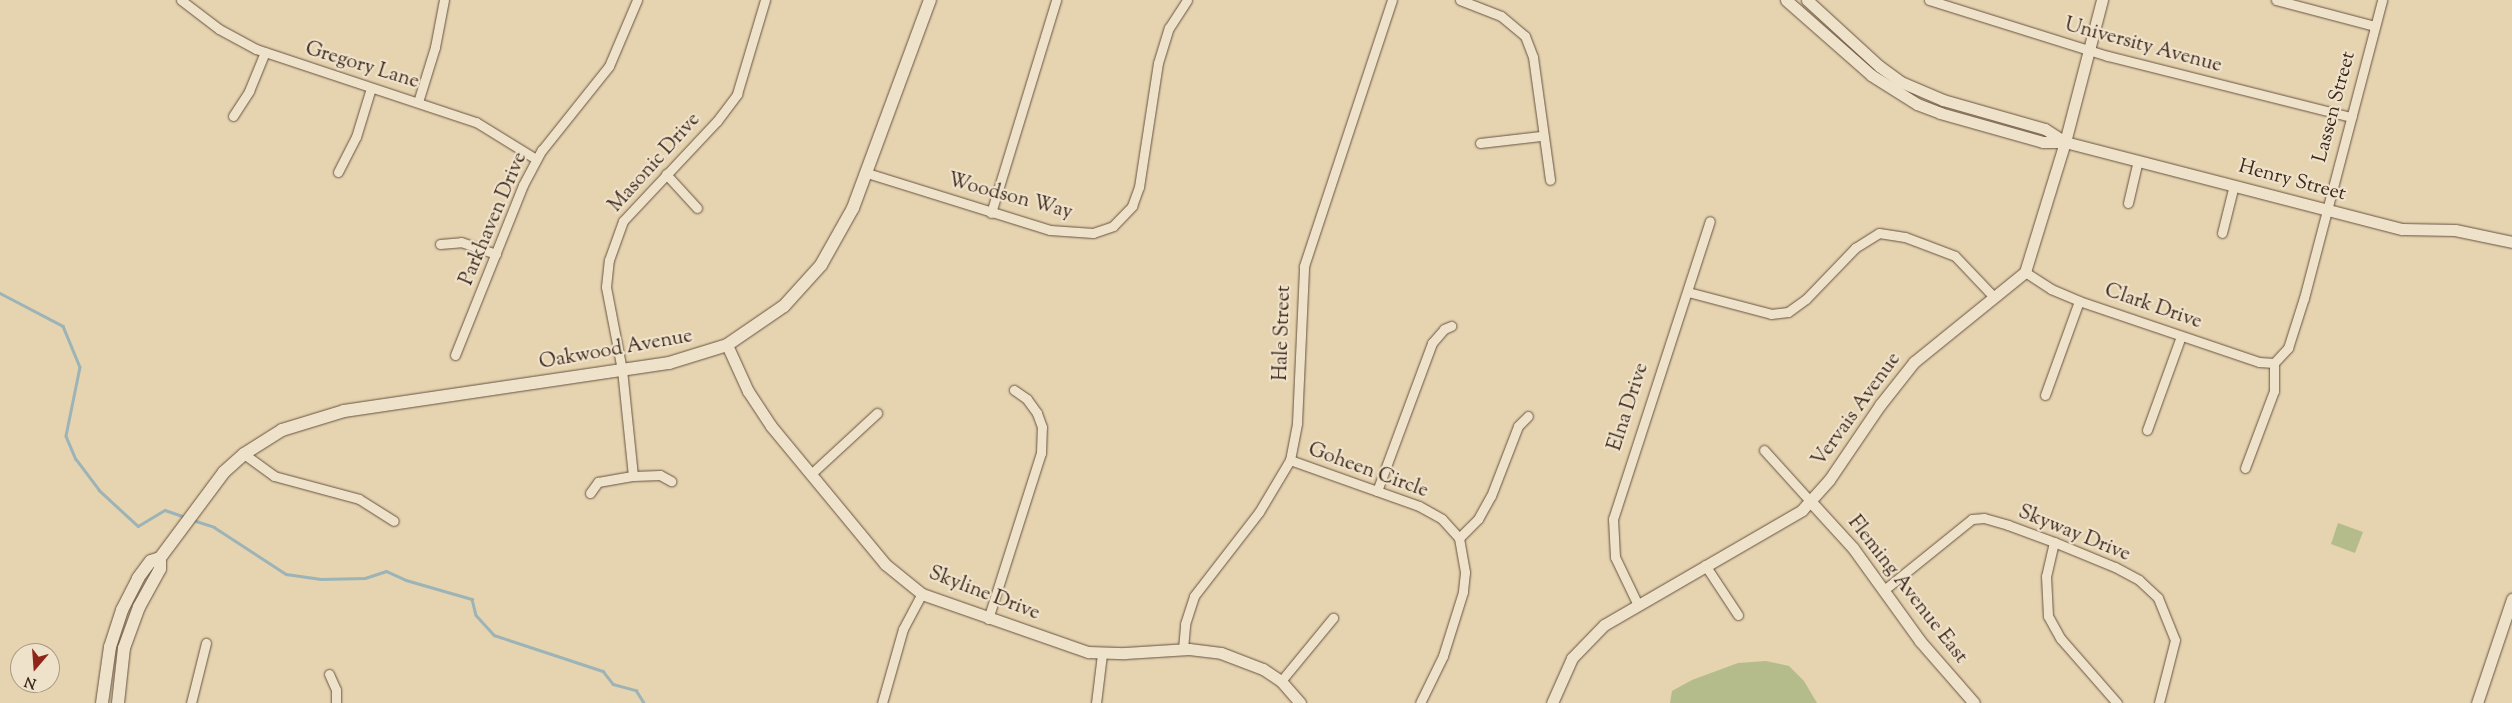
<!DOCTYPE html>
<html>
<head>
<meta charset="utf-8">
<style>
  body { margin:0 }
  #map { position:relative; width:2512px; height:703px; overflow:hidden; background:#e6d3af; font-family:"Sorts Mill Goudy",serif }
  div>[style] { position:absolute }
  .green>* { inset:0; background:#b5bc8b }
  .stream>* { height:2.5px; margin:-1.25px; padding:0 1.25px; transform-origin:1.25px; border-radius:1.25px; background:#9cb4b7 }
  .roads { filter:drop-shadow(0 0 1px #675342) drop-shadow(0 0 1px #675342) }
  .minor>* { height:9px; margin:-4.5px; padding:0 4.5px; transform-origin:4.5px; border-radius:4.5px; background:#efe2cb }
  .tertiary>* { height:11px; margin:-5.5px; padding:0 5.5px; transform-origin:5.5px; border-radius:5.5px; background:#efe2cb }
  .secondary>* { height:12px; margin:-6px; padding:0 6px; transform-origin:6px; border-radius:6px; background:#efe2cb }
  span { translate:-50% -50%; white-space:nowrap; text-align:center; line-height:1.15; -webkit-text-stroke:4.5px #efe2cb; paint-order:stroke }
  .street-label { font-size:20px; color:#3d281d }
  .north { position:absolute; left:10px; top:643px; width:50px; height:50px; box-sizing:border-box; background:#efe2cb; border:1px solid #a89885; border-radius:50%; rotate:198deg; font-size:14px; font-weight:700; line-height:20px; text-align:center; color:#3d281d }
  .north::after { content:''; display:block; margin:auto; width:18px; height:22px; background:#8f2418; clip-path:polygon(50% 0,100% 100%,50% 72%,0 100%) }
</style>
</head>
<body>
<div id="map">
  <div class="green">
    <div style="clip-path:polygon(2338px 523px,2363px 532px,2355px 553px,2331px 544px)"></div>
    <div style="clip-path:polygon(1766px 661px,1789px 666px,1804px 681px,1817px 703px,1670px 703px,1672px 691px,1692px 680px,1738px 663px)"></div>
  </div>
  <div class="stream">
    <div style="left:0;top:293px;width:71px;rotate:27.6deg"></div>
    <div style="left:63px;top:326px;width:44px;rotate:67.5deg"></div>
    <div style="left:80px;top:367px;width:70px;rotate:101.5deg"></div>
    <div style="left:66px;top:436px;width:25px;rotate:67deg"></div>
    <div style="left:76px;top:459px;width:39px;rotate:53deg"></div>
    <div style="left:99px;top:490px;width:53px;rotate:42.7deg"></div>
    <div style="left:138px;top:526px;width:31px;rotate:-31deg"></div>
    <div style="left:165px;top:510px;width:21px;rotate:19deg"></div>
    <div style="left:193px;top:520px;width:22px;rotate:18deg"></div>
    <div style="left:214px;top:527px;width:86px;rotate:33.1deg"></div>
    <div style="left:286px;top:574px;width:35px;rotate:8deg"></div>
    <div style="left:321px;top:579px;width:44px;rotate:-1.3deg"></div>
    <div style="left:365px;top:578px;width:22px;rotate:-18deg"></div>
    <div style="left:386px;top:571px;width:22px;rotate:24deg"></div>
    <div style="left:406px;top:580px;width:69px;rotate:16.1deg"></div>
    <div style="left:472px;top:599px;width:16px;rotate:76deg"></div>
    <div style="left:476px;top:615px;width:27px;rotate:48deg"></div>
    <div style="left:494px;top:635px;width:115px;rotate:18.3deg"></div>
    <div style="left:603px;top:671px;width:16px;rotate:52deg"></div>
    <div style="left:613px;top:684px;width:24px;rotate:15deg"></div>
    <div style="left:636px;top:690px;width:15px;rotate:58deg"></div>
  </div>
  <div class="roads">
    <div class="minor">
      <div style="left:181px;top:0;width:48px;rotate:37.3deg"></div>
      <div style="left:219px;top:29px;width:42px;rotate:28.4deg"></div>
      <div style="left:256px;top:49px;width:232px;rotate:18.4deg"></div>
      <div style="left:476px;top:122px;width:70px;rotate:31.7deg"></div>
      <div style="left:1460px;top:0;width:44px;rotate:21.3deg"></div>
      <div style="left:1501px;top:16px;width:31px;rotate:40deg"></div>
      <div style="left:1525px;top:36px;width:22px;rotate:69deg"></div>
      <div style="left:1533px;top:57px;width:124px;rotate:82.1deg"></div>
      <div style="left:1929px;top:0;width:188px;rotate:17.4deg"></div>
      <div style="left:2108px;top:56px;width:251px;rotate:14.1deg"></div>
      <div style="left:2276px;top:0;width:102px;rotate:14.7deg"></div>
      <div style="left:418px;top:102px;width:58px;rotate:-72.8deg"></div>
      <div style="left:435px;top:47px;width:48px;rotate:-79.2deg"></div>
      <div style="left:233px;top:116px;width:30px;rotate:-57deg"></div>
      <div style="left:249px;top:91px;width:42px;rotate:-67.7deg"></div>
      <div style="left:1480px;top:143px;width:61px;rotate:-6.5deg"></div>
      <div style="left:338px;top:172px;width:39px;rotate:-63deg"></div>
      <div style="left:356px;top:137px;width:51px;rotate:-73deg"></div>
      <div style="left:867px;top:173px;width:192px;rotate:17.3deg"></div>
      <div style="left:1050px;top:230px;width:43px;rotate:4deg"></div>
      <div style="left:1093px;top:233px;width:21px;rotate:-19deg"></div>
      <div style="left:1113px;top:226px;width:28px;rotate:-46deg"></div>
      <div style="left:1132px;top:206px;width:20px;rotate:-70deg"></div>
      <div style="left:1139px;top:187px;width:125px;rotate:-81.3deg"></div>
      <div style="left:1158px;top:63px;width:37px;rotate:-73deg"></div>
      <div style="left:1169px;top:28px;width:33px;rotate:-57deg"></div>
      <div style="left:666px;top:174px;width:46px;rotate:47.6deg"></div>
      <div style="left:2128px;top:203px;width:44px;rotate:-76.9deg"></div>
      <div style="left:991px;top:213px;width:223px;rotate:-73deg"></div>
      <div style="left:2222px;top:233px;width:49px;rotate:-76deg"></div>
      <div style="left:440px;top:244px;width:21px;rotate:-5deg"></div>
      <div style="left:461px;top:242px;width:37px;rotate:19deg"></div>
      <div style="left:2025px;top:272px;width:31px;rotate:33deg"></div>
      <div style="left:2051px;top:289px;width:30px;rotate:23deg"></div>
      <div style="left:2079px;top:301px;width:190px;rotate:18.7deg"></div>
      <div style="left:2259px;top:362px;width:15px;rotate:4deg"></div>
      <div style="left:1688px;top:292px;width:86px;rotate:14.8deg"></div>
      <div style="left:1771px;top:314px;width:17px;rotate:-7deg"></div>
      <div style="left:1788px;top:312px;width:22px;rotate:-36deg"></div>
      <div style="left:1806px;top:299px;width:71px;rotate:-46.1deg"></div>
      <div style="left:1855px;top:248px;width:28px;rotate:-32deg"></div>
      <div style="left:1879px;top:233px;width:26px;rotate:9deg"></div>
      <div style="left:1905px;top:237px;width:53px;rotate:20.8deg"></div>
      <div style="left:1955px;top:256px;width:57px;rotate:46.4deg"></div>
      <div style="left:455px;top:355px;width:183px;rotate:-68.2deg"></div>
      <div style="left:523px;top:185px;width:40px;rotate:-62deg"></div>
      <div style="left:542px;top:150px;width:107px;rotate:-51.4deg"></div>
      <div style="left:609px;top:66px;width:72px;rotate:-67deg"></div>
      <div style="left:2274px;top:363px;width:21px;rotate:-47deg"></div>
      <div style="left:2288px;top:348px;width:52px;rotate:-72.3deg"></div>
      <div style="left:2304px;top:298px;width:308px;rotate:-75.3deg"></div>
      <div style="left:2045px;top:395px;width:100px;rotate:-70.1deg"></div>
      <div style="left:2147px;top:430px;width:100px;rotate:-70.1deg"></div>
      <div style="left:1764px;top:450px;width:70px;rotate:47.9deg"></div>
      <div style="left:244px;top:454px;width:37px;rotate:36deg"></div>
      <div style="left:274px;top:476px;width:88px;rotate:15.1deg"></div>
      <div style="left:359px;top:499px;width:41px;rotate:32.2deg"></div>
      <div style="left:1290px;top:460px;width:137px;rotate:19.6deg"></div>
      <div style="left:1419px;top:506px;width:26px;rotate:29deg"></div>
      <div style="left:1442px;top:519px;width:25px;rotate:48deg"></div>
      <div style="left:1459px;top:538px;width:35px;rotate:80deg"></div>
      <div style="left:1465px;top:572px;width:20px;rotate:96deg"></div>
      <div style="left:1463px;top:592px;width:67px;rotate:107.4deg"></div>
      <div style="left:1443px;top:656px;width:52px;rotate:116.1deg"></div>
      <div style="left:2245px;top:468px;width:82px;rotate:-69.4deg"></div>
      <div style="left:2274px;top:391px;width:28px;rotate:-90deg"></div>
      <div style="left:811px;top:474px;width:90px;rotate:-42.7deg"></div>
      <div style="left:633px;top:476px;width:107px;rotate:-95.9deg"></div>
      <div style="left:622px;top:370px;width:85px;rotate:-100.9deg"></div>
      <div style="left:606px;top:287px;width:27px;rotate:-84deg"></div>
      <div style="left:609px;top:260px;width:41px;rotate:-70.3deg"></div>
      <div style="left:623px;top:221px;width:137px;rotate:-46.8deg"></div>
      <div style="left:717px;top:121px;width:34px;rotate:-53deg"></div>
      <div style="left:737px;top:94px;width:98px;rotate:-73.4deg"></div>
      <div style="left:1377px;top:491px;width:158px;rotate:-69.6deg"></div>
      <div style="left:1432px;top:343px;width:18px;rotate:-49deg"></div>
      <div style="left:1444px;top:329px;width:8px;rotate:-23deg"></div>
      <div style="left:590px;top:493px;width:14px;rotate:-54deg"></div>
      <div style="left:598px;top:482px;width:36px;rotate:-10deg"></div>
      <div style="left:633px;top:476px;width:27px;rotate:-2deg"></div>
      <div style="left:660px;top:475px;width:13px;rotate:29deg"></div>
      <div style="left:1459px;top:538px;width:27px;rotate:-45deg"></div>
      <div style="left:1478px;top:519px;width:26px;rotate:-61deg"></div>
      <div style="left:1491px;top:496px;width:75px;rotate:-68.9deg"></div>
      <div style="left:1518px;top:426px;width:14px;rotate:-45deg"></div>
      <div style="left:2054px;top:542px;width:35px;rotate:103deg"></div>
      <div style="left:2046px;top:576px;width:40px;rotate:87.1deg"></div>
      <div style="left:2048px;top:616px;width:26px;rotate:61deg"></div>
      <div style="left:2061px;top:639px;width:85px;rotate:48.8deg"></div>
      <div style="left:1705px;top:565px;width:60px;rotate:56.6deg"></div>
      <div style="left:1884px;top:590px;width:113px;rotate:-38.9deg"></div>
      <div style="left:1972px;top:519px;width:12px;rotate:-5deg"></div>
      <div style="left:1984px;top:518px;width:25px;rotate:16deg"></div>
      <div style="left:2008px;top:525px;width:49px;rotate:20.3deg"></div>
      <div style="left:2054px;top:542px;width:66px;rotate:22.3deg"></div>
      <div style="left:2115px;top:567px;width:27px;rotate:28deg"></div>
      <div style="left:2139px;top:580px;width:26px;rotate:43deg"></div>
      <div style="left:2158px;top:598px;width:45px;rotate:68deg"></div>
      <div style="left:2175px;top:640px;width:65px;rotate:104.3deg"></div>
      <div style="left:1638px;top:605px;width:53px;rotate:-115.6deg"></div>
      <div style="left:1615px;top:557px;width:38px;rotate:-93deg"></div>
      <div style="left:1613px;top:519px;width:313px;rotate:-72deg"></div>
      <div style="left:988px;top:619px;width:174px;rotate:-72.3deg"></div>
      <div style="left:1041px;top:453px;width:26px;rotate:-88deg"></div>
      <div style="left:1042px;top:427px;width:15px;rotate:-110deg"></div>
      <div style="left:1037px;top:413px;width:17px;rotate:-126deg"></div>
      <div style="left:1027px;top:399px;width:16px;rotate:-145deg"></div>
      <div style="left:1183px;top:649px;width:25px;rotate:-85deg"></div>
      <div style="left:1185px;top:624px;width:29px;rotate:-72deg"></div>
      <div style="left:1194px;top:596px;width:106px;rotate:-52.3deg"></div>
      <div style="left:1259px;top:512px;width:61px;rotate:-59.2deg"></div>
      <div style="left:1290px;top:460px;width:38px;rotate:-79deg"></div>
      <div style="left:1297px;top:423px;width:157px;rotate:-87.4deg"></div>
      <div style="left:1304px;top:266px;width:280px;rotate:-71.7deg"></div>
      <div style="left:329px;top:674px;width:17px;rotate:66deg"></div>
      <div style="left:336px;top:690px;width:13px;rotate:90deg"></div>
      <div style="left:1281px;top:681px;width:82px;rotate:-50.5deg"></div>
      <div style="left:191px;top:703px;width:62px;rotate:-76deg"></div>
      <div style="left:882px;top:703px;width:77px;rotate:-74.2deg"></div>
      <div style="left:903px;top:629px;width:40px;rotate:-62deg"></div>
      <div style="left:1096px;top:703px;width:49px;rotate:-83deg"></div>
    </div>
    <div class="tertiary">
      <div style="left:1786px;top:0;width:113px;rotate:41.4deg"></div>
      <div style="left:1871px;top:75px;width:54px;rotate:32.2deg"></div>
      <div style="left:1917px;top:104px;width:25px;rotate:21deg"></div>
      <div style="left:1940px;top:113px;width:107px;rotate:15.7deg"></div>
      <div style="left:2043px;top:142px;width:22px"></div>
      <div style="left:2065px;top:142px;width:348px;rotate:14.5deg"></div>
      <div style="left:2402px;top:229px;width:53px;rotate:1.1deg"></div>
      <div style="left:2455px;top:230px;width:58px;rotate:11.9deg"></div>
      <div style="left:1807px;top:0;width:98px;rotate:42.5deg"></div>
      <div style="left:1879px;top:66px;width:27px;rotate:36deg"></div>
      <div style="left:1901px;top:82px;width:46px;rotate:23.2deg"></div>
      <div style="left:1943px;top:100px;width:106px;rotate:15.9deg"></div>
      <div style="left:2045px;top:129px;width:24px;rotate:33deg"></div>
      <div style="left:727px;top:345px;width:51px;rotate:65.5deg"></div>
      <div style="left:748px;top:391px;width:42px;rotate:56.7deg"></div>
      <div style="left:771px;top:426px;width:179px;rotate:50.4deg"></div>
      <div style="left:885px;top:564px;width:48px;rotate:39deg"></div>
      <div style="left:922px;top:594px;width:176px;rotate:19.3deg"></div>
      <div style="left:1088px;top:652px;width:37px;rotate:2deg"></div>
      <div style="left:1125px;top:653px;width:64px;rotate:-3.6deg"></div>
      <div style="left:1189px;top:649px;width:32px;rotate:7deg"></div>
      <div style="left:1221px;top:653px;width:45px;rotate:20.9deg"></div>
      <div style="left:1263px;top:669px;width:22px;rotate:34deg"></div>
      <div style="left:1281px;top:681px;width:29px;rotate:49deg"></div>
      <div style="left:1811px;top:502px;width:62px;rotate:47.6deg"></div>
      <div style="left:1853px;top:548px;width:115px;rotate:54.2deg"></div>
      <div style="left:1920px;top:641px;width:82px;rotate:48.9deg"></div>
      <div style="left:1552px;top:703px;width:49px;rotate:-66deg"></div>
      <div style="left:1572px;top:658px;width:46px;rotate:-45.9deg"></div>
      <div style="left:1604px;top:625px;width:229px;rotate:-30.1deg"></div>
      <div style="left:1802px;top:510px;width:40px;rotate:-48deg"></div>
      <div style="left:1829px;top:480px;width:91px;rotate:-55.8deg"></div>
      <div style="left:1880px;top:405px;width:55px;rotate:-51.7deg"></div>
      <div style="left:1914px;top:362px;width:143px;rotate:-39deg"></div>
      <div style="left:2025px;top:272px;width:136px;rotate:-72.9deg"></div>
      <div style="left:2065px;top:142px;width:147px;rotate:-75.4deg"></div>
      <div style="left:2477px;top:703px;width:110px;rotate:-71.4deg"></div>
    </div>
    <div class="secondary">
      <div style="left:102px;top:703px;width:57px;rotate:-81.9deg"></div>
      <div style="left:110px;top:647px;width:39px;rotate:-72deg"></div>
      <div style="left:122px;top:610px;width:36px;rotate:-63deg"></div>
      <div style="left:138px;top:578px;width:21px;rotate:-53deg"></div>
      <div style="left:151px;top:561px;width:9px;rotate:-18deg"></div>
      <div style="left:118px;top:703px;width:55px;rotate:-83.8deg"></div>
      <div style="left:124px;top:648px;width:44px;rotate:-69.9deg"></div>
      <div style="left:139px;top:607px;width:43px;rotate:-61.1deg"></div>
      <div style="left:160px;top:569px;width:11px;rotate:-90deg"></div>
      <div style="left:160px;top:558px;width:107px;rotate:-53.3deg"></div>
      <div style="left:224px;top:472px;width:27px;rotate:-42deg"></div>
      <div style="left:244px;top:454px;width:45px;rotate:-32.3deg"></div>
      <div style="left:282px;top:430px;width:65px;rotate:-17deg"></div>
      <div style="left:344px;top:411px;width:329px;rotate:-8.4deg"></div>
      <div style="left:669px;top:363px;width:61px;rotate:-17.2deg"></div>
      <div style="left:727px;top:345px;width:69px;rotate:-34.4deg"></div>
      <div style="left:784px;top:306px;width:55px;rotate:-47.9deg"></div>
      <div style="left:821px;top:265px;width:65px;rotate:-60.7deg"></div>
      <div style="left:853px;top:208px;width:222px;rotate:-69.7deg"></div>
    </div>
  </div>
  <div class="street-label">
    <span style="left:2143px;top:46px;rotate:15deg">University Avenue</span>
    <span style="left:362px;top:66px;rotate:17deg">Gregory Lane</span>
    <span style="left:2335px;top:107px;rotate:-75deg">Lassen Street</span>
    <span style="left:655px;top:163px;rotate:-48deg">Masonic Drive</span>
    <span style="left:2292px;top:181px;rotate:15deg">Henry Street</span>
    <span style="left:1010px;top:197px;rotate:15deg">Woodson Way</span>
    <span style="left:494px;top:219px;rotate:-67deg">Parkhaven Drive</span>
    <span style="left:2153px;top:307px;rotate:19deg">Clark Drive</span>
    <span style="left:1283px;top:333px;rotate:-88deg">Hale Street</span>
    <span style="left:616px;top:350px;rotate:-10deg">Oakwood Avenue</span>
    <span style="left:1629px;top:407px;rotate:-72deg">Elna Drive</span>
    <span style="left:1857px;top:410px;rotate:-54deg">Vervais Avenue</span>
    <span style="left:1368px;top:471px;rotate:20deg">Goheen Circle</span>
    <span style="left:2074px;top:534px;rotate:22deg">Skyway Drive</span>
    <span style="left:1907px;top:590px;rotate:52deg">Fleming Avenue East</span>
    <span style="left:984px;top:594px;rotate:21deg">Skyline Drive</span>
  </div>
  <div class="north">N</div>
</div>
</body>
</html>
